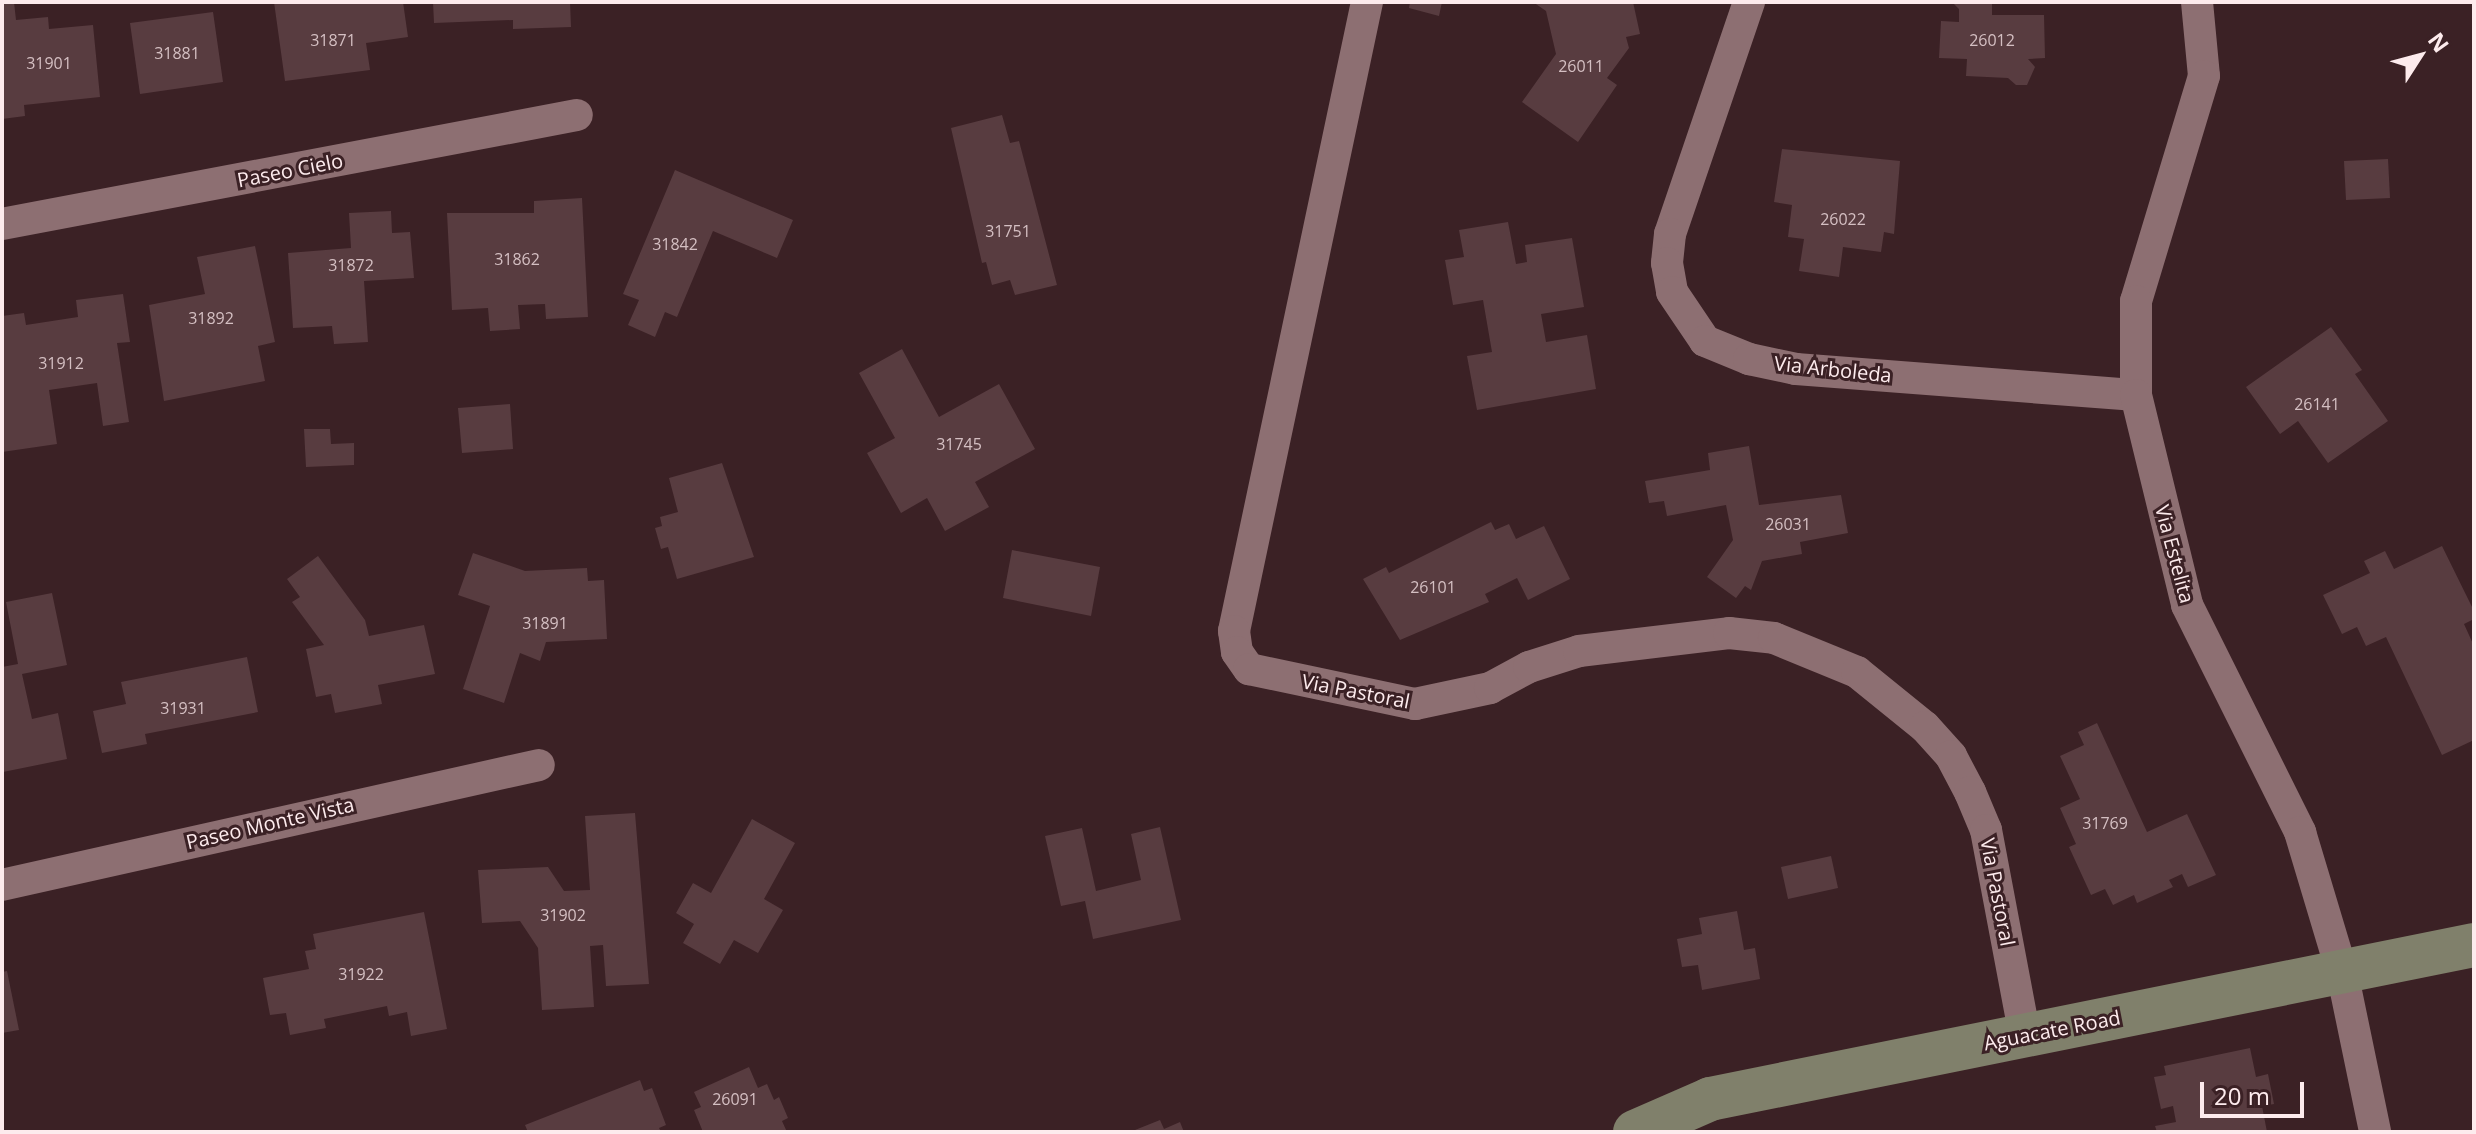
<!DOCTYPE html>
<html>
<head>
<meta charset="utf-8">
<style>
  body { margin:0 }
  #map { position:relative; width:2476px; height:1134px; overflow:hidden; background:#3b2125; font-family:"Open Sans",sans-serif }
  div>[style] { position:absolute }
  .building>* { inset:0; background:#583c40 }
  .street>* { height:32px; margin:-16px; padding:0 16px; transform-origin:16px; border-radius:16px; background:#8d6f72 }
  .secondary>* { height:44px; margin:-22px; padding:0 22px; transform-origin:22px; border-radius:22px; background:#80806b }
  span { translate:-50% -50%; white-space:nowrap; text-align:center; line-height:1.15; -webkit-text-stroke:6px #3b2125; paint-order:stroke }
  .number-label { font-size:16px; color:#d4bfc2 }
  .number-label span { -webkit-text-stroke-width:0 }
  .street-label { font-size:20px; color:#fdebed }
  .frame { position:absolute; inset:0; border:4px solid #fdebed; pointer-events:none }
  .north { position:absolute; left:2380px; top:16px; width:80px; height:80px; -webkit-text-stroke:6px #3b2125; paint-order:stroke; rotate:54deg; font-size:22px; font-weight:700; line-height:32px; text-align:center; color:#fdebed }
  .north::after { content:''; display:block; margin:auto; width:28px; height:36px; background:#fdebed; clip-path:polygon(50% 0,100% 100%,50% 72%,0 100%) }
  .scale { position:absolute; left:2200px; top:1082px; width:104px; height:36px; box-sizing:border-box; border:4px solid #fdebed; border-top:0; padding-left:10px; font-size:24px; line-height:28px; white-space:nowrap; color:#fdebed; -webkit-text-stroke:6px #3b2125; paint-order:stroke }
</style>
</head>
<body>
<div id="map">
  <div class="building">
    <div style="clip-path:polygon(2px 2px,14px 2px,16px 20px,48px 17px,49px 29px,93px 25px,100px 97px,24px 105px,25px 116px,2px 119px)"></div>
    <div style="clip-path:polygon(274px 2px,403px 2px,408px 37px,366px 43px,370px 70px,285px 81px)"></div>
    <div style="clip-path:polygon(433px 2px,570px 2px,571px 27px,513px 29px,513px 20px,434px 23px)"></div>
    <div style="clip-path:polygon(1410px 2px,1442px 2px,1439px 16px,1409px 8px)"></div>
    <div style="clip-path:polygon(1533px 2px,1633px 2px,1640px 34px,1626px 37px,1629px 48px,1607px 78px,1617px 85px,1578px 142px,1522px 102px,1556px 54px,1546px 11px)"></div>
    <div style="clip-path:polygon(1952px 2px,1992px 2px,1992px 15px,2044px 15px,2045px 58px,2028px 59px,2035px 67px,2027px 85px,2016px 85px,2008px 78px,1966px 76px,1967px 59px,1939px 58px,1941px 21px,1959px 22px,1959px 9px)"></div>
    <div style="clip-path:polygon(213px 12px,223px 82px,140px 94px,130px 23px)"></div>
    <div style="clip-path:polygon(1002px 115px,1010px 143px,1019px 141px,1057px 285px,1015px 295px,1010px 280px,992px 285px,986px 262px,982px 263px,951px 128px)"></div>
    <div style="clip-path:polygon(1782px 149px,1900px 161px,1894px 234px,1884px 232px,1881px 252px,1843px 247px,1839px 277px,1799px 271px,1804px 239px,1788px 237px,1792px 205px,1774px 202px)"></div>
    <div style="clip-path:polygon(2388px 159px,2390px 198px,2346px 200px,2344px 161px)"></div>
    <div style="clip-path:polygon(675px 170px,793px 220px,777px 258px,713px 231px,677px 317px,665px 312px,655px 337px,628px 325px,639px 300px,623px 294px)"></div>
    <div style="clip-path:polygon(582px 198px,588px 317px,546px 319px,545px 304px,518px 305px,520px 329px,490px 331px,488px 308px,452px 310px,447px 213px,534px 213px,534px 201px)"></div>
    <div style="clip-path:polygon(391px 211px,392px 233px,410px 232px,414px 278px,364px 281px,368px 342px,334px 344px,332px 326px,293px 328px,288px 253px,351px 248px,349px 213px)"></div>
    <div style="clip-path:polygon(1508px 222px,1516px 264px,1527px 262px,1525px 245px,1572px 238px,1584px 307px,1541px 314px,1546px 342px,1587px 335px,1596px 389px,1477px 410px,1467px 356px,1492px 352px,1483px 300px,1453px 305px,1445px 260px,1464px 257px,1459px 230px)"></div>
    <div style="clip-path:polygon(255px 246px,275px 342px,258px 346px,265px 381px,164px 401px,149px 305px,205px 294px,197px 257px)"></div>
    <div style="clip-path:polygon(123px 294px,130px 342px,117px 343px,129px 422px,103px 426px,97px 383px,49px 390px,57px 444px,2px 452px,2px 316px,24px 313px,26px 325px,78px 317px,76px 300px)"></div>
    <div style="clip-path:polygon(2331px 327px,2362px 370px,2355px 374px,2388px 421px,2328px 463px,2298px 421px,2280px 434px,2246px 387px)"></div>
    <div style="clip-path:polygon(902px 349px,939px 417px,999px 384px,1035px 449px,975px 482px,989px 507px,945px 531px,927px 498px,901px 513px,867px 453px,895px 438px,859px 373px)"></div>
    <div style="clip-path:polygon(510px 404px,513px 449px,462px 453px,458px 408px)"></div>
    <div style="clip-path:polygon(304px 429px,330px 429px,331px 444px,354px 443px,354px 465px,306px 467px)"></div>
    <div style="clip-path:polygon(1749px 446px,1759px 505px,1841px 495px,1848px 533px,1800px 542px,1802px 554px,1762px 561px,1751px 590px,1745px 586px,1736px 598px,1707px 577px,1733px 540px,1726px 505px,1667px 516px,1664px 501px,1649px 503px,1645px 481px,1710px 470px,1708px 453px)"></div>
    <div style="clip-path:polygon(722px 463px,754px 557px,677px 579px,668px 547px,661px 549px,655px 528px,662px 526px,660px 517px,678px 512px,669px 478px)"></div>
    <div style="clip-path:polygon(1491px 522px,1495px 530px,1509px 524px,1516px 539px,1544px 526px,1570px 579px,1528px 600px,1517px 578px,1485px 594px,1489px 602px,1400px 640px,1363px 579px,1386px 567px,1389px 573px)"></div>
    <div style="clip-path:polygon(2442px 546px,2474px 611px,2474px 619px,2464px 624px,2474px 646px,2474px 740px,2442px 755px,2386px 637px,2366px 646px,2357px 627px,2342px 634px,2323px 595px,2370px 573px,2364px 561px,2385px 551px,2394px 569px)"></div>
    <div style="clip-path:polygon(1012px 550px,1100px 567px,1091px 616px,1003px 598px)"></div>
    <div style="clip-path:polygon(473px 553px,525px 571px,587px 568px,588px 581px,604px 580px,607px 639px,546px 642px,540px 661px,520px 653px,504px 703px,463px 689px,490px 606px,458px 595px)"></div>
    <div style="clip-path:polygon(318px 556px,365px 620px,369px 636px,424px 625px,435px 674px,378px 685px,382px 704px,335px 713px,331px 694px,316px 697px,306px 649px,324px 645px,292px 602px,300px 597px,287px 579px)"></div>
    <div style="clip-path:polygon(52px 593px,67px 665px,22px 674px,32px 719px,58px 713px,67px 759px,3px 772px,2px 667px,18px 664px,6px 602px)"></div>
    <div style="clip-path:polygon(247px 657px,258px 712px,145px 734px,147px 744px,102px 753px,93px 711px,126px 704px,121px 682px)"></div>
    <div style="clip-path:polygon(2097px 723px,2147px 832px,2187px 814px,2216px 875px,2188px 887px,2182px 874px,2169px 880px,2173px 887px,2137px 903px,2134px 895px,2113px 905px,2105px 889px,2091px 895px,2069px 847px,2076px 844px,2060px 808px,2080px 799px,2060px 756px,2084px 745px,2078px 732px)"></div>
    <div style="clip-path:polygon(635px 813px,649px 984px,606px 986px,603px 945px,590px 946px,594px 1007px,542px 1010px,538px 948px,520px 921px,482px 923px,478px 870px,548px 867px,564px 891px,590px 890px,585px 816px)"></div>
    <div style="clip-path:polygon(752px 819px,795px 843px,764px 899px,783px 910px,758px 953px,734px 940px,720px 964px,683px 943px,694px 924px,676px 913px,693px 883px,711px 893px)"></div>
    <div style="clip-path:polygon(1160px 827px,1181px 920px,1093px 939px,1085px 901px,1061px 906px,1045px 836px,1082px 828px,1096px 891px,1141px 880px,1131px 834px)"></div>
    <div style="clip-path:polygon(1831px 856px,1838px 888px,1788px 899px,1781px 867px)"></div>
    <div style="clip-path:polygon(1737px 911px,1744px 950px,1755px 948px,1760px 979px,1702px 990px,1698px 965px,1682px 967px,1677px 939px,1702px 934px,1699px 918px)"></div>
    <div style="clip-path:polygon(424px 912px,447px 1029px,411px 1036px,407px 1012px,389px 1016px,387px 1006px,324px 1019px,326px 1028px,290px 1035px,286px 1013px,270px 1015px,263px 978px,309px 969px,305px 951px,316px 949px,313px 934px)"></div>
    <div style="clip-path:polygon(7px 971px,19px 1030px,2px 1033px,2px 972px)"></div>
    <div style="clip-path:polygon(2250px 1048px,2256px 1077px,2268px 1074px,2274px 1104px,2262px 1106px,2267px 1132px,2157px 1132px,2155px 1126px,2176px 1122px,2173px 1106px,2161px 1109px,2154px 1077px,2166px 1075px,2164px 1066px)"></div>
    <div style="clip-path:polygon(749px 1067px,758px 1088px,767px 1084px,774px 1100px,779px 1097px,788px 1118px,782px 1121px,787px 1132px,703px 1132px,694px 1110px,701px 1107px,694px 1092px)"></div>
    <div style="clip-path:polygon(640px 1080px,644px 1091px,652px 1088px,666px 1125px,659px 1128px,661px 1132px,528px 1132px,525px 1125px)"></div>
    <div style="clip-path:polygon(1160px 1120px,1164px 1129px,1180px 1122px,1184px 1132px,1130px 1132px)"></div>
  </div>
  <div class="street">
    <div style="left:1367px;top:2px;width:643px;rotate:101.94deg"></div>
    <div style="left:1234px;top:631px;width:21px;rotate:82deg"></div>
    <div style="left:1237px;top:652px;width:21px;rotate:55deg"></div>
    <div style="left:1249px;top:669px;width:170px;rotate:11.9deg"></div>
    <div style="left:1415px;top:704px;width:77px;rotate:-12deg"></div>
    <div style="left:1490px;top:688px;width:44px;rotate:-28.3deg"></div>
    <div style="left:1529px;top:667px;width:52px;rotate:-17.7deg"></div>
    <div style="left:1579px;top:651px;width:151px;rotate:-6.8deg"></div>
    <div style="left:1729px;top:633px;width:45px;rotate:6.3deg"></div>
    <div style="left:1774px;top:638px;width:90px;rotate:22.3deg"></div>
    <div style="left:1857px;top:672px;width:87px;rotate:39deg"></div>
    <div style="left:1925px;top:727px;width:39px;rotate:48deg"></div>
    <div style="left:1951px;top:756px;width:41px;rotate:62.2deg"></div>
    <div style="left:1970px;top:792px;width:41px;rotate:67.2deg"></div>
    <div style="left:1986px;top:830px;width:210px;rotate:79.3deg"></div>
    <div style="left:1749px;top:2px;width:245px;rotate:108.8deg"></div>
    <div style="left:1670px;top:234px;width:29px;rotate:96deg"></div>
    <div style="left:1667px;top:263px;width:29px;rotate:80deg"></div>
    <div style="left:1672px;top:292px;width:59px;rotate:56deg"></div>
    <div style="left:1705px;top:341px;width:48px;rotate:22.2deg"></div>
    <div style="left:1749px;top:359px;width:48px;rotate:12deg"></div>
    <div style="left:1796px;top:369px;width:341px;rotate:4.4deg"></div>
    <div style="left:2197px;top:2px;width:74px;rotate:84.6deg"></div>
    <div style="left:2204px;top:76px;width:235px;rotate:106.8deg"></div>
    <div style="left:2136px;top:301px;width:94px;rotate:90deg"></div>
    <div style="left:2136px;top:395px;width:216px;rotate:76.3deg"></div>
    <div style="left:2187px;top:605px;width:254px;rotate:63.5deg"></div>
    <div style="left:2300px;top:832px;width:146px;rotate:73.3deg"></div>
    <div style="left:2342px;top:972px;width:163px;rotate:78.3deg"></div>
    <div style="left:2px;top:224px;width:585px;rotate:-10.73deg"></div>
    <div style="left:2px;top:885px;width:550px;rotate:-12.6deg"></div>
  </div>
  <div class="secondary">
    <div style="left:1635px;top:1132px;width:82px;rotate:-23.7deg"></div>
    <div style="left:1710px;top:1099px;width:779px;rotate:-11.4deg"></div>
  </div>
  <div class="number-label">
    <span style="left:333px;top:40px">31871</span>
    <span style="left:1992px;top:40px">26012</span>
    <span style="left:177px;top:53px">31881</span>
    <span style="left:49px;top:63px">31901</span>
    <span style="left:1581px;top:66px">26011</span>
    <span style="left:1843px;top:219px">26022</span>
    <span style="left:1008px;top:231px">31751</span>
    <span style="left:675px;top:244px">31842</span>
    <span style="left:517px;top:259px">31862</span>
    <span style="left:351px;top:265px">31872</span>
    <span style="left:211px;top:318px">31892</span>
    <span style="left:61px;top:363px">31912</span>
    <span style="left:2317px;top:404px">26141</span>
    <span style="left:959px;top:444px">31745</span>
    <span style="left:1788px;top:524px">26031</span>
    <span style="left:1433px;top:587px">26101</span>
    <span style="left:545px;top:623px">31891</span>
    <span style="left:183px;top:708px">31931</span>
    <span style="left:2105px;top:823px">31769</span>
    <span style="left:563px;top:915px">31902</span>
    <span style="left:361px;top:974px">31922</span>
    <span style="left:735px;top:1099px">26091</span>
  </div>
  <div class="street-label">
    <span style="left:290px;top:170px;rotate:-11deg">Paseo Cielo</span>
    <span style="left:1833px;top:369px;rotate:6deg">Via Arboleda</span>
    <span style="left:2175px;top:554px;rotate:75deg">Via Estelita</span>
    <span style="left:1356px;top:691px;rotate:11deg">Via Pastoral</span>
    <span style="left:270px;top:823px;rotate:-13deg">Paseo Monte Vista</span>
    <span style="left:1998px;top:892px;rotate:79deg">Via Pastoral</span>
    <span style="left:2052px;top:1030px;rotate:-11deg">Aguacate Road</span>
  </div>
  <div class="frame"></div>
  <div class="north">N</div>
  <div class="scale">20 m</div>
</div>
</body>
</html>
